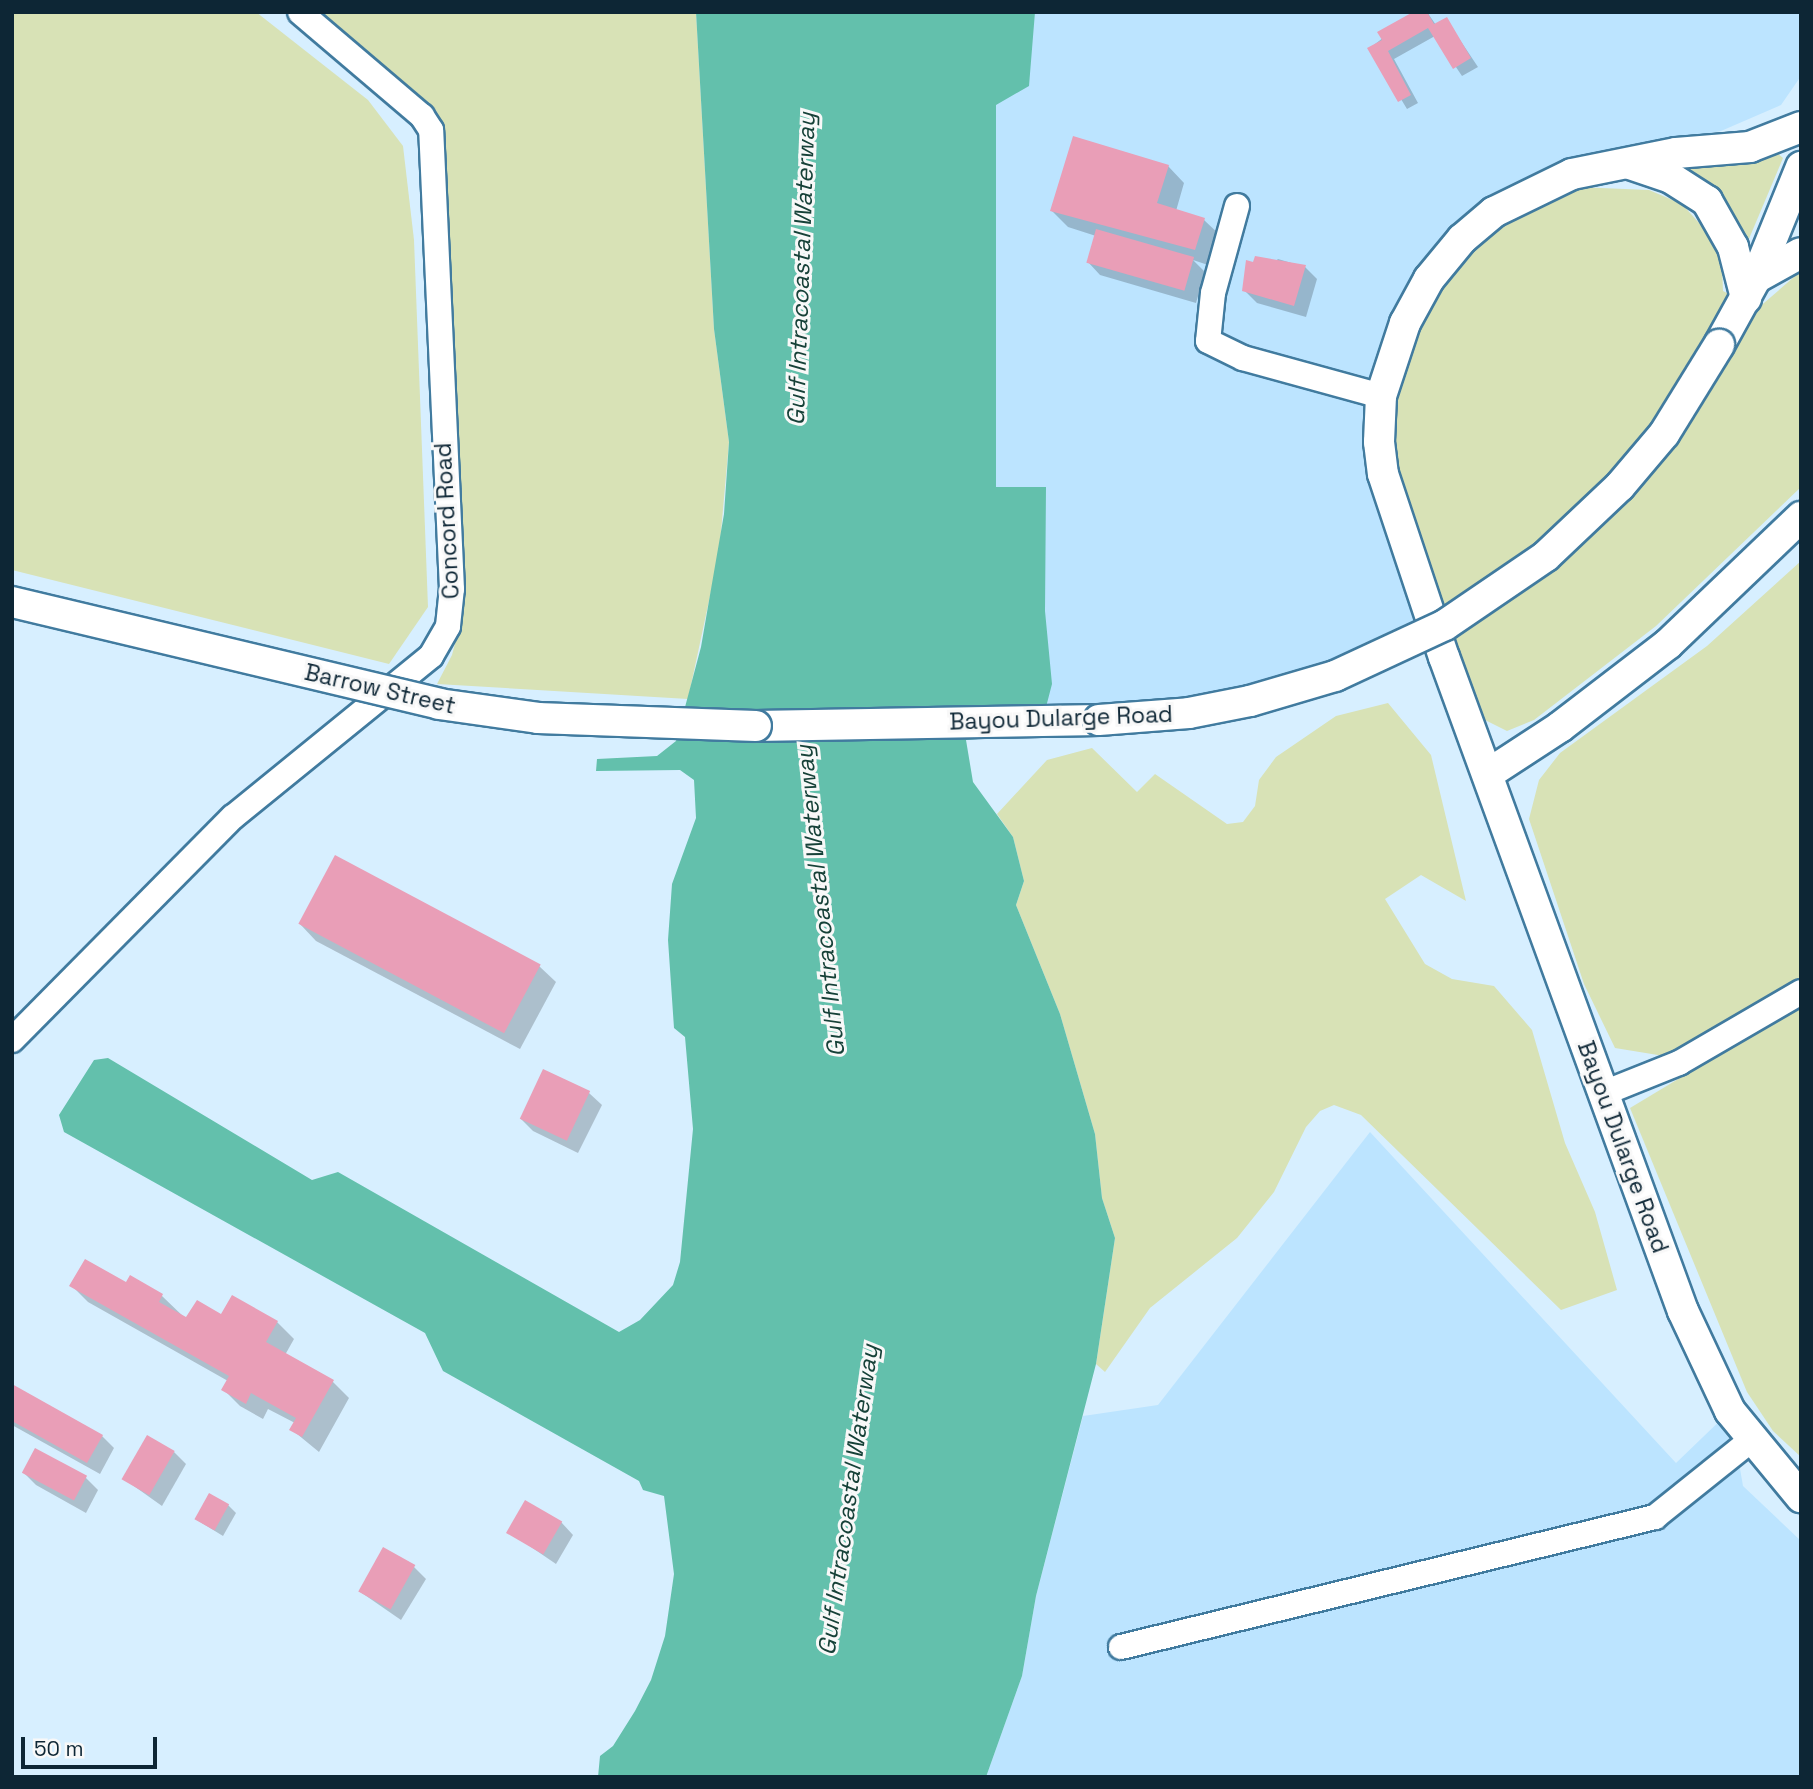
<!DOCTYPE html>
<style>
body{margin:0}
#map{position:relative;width:1813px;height:1789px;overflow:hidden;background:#d7efff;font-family:"Space Grotesk",sans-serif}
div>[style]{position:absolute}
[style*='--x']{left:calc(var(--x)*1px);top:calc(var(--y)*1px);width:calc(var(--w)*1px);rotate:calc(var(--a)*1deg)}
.built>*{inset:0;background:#bce4ff}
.green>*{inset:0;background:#d8e2b6}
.water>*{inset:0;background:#63c0ac}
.shadow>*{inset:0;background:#0003}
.building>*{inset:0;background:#e99eb7;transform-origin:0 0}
.roads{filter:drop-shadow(2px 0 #417b9f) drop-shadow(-2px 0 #417b9f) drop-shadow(0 2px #417b9f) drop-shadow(0 -2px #417b9f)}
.minor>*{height:24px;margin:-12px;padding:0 12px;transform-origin:12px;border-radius:12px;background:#fff}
.major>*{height:30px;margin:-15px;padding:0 15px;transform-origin:15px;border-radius:15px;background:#fff}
.bridges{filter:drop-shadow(2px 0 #417b9f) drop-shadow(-2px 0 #417b9f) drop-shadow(0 2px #417b9f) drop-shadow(0 -2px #417b9f)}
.major-bridge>*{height:30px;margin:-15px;padding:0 15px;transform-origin:15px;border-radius:15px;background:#fff}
span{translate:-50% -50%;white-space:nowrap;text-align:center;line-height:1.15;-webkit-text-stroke:6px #f8f8f8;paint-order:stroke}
.street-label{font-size:23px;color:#0d2635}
.water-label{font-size:24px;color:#164138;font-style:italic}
.frame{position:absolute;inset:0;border:14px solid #0d2635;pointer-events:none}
.scale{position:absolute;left:21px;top:1737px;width:136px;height:32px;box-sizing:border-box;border:4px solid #0d2635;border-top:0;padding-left:9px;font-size:21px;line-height:24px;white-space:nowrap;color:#0d2635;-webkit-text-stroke:5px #f8f8f8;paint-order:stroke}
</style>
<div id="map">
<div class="built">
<i style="clip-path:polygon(956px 12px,1801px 12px,1801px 76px,1781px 105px,1721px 131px,1569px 160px,1487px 200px,1392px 317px,1368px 395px,1419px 623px,1331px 663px,1247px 687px,1187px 699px,1039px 706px,931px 180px)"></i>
<i style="clip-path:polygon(1370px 1132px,1676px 1463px,1730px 1411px,1743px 1486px,1801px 1541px,1801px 1777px,986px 1777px,1022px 1676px,1036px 1596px,1083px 1416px,1158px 1405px)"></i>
</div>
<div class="green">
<i style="clip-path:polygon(12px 12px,256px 12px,368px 100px,403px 146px,414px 240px,428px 607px,389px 664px,12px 570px)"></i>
<i style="clip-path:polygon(314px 12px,696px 12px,714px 329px,729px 442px,719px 554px,688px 699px,437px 684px,452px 655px,463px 613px,451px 455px,442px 157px)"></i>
<i style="clip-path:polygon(1775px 151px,1783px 158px,1743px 253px,1667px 169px)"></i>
<i style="clip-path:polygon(1576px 187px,1649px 190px,1682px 204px,1709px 234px,1722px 266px,1723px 291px,1757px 309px,1801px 271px,1801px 487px,1656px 626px,1534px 720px,1507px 731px,1475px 715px,1405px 527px,1388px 422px,1401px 351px,1456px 262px,1502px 223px)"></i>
<i style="clip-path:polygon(1801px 561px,1801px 978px,1664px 1056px,1615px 1048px,1584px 984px,1529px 819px,1539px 780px,1560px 753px,1707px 646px)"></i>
<i style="clip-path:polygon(1388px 703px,1431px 755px,1466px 901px,1421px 875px,1385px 899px,1425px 964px,1452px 979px,1494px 986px,1532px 1030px,1565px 1143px,1595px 1212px,1617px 1290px,1561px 1310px,1361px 1115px,1334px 1105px,1320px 1111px,1306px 1127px,1274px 1192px,1237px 1238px,1150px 1308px,1105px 1372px,1096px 1364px,1115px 1238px,1102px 1198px,1095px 1134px,1060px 1014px,1016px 905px,1024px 881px,1013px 837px,997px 814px,1047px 760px,1092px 748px,1137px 792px,1155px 774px,1227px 824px,1243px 822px,1255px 806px,1259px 780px,1276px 757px,1336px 716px)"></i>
<i style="clip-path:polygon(1801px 1005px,1801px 1457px,1773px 1431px,1747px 1392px,1630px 1108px)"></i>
</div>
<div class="water">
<i style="clip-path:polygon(696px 12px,1035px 12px,1029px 86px,996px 105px,996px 487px,1046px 487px,1045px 611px,1052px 684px,1039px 734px,966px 740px,973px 782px,1013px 837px,1024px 881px,1016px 905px,1060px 1014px,1095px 1134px,1102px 1198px,1115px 1238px,1096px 1364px,1036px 1596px,1022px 1676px,986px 1777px,598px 1777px,600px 1756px,613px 1746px,635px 1711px,651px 1680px,665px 1636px,674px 1574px,664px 1496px,643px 1490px,639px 1481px,443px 1371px,425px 1333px,64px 1132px,59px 1115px,94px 1060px,108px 1058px,312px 1180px,338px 1172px,619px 1332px,640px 1320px,673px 1285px,680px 1262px,693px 1129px,685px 1037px,674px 1028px,668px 940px,672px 884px,696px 818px,694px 780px,680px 770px,596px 771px,597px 759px,657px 756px,676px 741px,701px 647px,724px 514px,729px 442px,714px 329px)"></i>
</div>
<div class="shadow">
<i style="clip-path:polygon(1416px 12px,1427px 12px,1436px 25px,1446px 19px,1478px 67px,1462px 76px,1435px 36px,1394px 59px,1418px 103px,1407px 109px,1370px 48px)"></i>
<i style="clip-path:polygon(1168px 166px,1184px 183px,1176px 211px,1204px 220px,1221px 236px,1211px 266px,1193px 260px,1205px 272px,1196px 303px,1100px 275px,1088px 262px,1096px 236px,1068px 227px,1052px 211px)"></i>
<i style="clip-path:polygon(1278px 259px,1305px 267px,1317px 279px,1306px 317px,1257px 303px,1244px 290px)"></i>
<i style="clip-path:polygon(300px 924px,539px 966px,556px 982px,520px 1049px,316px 941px)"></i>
<i style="clip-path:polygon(544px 1071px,589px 1093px,602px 1105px,578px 1153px,533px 1131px,521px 1119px)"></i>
<i style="clip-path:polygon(126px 1284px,162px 1296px,187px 1320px,222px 1316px,277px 1322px,294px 1339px,285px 1355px,333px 1382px,349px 1398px,319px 1452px,291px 1429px,295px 1423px,268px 1409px,263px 1419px,240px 1406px,223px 1389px,228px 1381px,88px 1302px,72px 1286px)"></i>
<i style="clip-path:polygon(12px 1389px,102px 1436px,114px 1448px,100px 1474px,12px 1425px)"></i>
<i style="clip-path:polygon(174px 1452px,186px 1464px,162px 1506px,124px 1479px)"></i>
<i style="clip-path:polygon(24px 1473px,86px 1478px,98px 1490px,86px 1513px,36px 1485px)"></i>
<i style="clip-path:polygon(228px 1505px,236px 1513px,223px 1536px,197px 1520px)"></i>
<i style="clip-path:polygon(561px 1522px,573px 1535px,556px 1564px,509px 1532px)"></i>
<i style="clip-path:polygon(413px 1566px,426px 1579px,401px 1620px,359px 1591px)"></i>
</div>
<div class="building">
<i style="clip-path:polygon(1413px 12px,1427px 12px,1434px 24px,1447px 17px,1471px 58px,1453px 69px,1428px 28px,1388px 51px,1411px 95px,1398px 102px,1367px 48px,1382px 40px,1377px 32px)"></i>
<i style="clip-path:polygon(1073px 136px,1169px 165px,1157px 203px,1205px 218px,1195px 250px,1050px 211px)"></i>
<i style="left:1096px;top:229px;width:102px;height:35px;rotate:16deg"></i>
<i style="clip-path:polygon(1255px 256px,1306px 265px,1294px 306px,1242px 291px,1246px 260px,1253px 262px)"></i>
<i style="left:335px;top:855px;width:233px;height:78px;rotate:28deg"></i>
<i style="left:543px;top:1069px;width:52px;height:55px;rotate:25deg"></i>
<i style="clip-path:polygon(85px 1259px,126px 1282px,130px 1275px,163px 1294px,159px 1302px,186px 1317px,197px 1300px,221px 1314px,232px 1295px,278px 1321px,266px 1342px,334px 1380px,302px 1437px,289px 1430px,296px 1418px,251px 1393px,246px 1404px,221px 1390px,229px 1376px,69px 1286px)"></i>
<i style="clip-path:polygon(12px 1384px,103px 1435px,87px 1463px,12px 1421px)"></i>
<i style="left:147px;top:1435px;width:32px;height:51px;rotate:30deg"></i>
<i style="left:35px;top:1448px;width:59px;height:28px;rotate:28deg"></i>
<i style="left:209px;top:1493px;width:23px;height:30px;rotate:29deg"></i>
<i style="left:525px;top:1500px;width:43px;height:38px;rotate:30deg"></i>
<i style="left:383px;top:1547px;width:37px;height:51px;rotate:29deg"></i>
</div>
<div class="roads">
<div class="minor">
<i style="--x:1237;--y:206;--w:90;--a:105.4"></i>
<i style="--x:1213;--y:293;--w:48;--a:95.9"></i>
<i style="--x:1208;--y:341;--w:39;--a:26"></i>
<i style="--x:1243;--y:358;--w:143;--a:15.4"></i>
<i style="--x:12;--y:1040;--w:314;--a:-45.3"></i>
<i style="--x:233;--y:817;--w:255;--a:-39.1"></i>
<i style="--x:431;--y:656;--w:34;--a:-60"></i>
<i style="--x:448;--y:626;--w:37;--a:-84"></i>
<i style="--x:452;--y:589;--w:459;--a:-92.6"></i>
<i style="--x:431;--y:130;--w:17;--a:-123"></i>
<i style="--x:422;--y:116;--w:160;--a:-139.6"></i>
<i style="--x:1604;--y:1093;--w:81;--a:-21.8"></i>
<i style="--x:1679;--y:1063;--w:141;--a:-30.2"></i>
<i style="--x:1121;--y:1647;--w:550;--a:-13.68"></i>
<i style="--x:1655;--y:1517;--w:123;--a:-38.7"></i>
</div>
<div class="major">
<i style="--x:1801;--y:127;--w:55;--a:158.6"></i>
<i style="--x:1750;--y:147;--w:74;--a:175.4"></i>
<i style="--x:1676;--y:153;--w:106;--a:168.6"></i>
<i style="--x:1572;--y:174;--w:87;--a:154"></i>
<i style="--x:1494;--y:212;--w:42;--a:139.8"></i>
<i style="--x:1462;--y:239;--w:52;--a:129.5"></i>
<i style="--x:1429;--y:279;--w:50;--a:118.6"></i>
<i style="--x:1405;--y:323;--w:77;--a:108.2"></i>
<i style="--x:1381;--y:396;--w:46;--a:92.5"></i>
<i style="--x:1379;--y:442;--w:32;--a:83"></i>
<i style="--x:1383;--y:474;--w:193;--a:71.6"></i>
<i style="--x:1444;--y:657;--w:696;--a:69.93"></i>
<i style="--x:1683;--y:1311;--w:110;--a:64.8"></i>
<i style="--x:1730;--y:1411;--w:112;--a:50.5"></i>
<i style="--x:1630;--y:164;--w:43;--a:18.9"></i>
<i style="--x:1671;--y:178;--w:43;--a:32.6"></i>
<i style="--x:1707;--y:201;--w:53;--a:60.5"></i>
<i style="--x:1733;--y:247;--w:53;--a:75.7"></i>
<i style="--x:1756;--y:278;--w:51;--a:-29.1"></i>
<i style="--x:1719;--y:345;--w:77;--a:-61.1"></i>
<i style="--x:1756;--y:278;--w:120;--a:-67.9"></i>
<i style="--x:756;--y:726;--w:343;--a:-1"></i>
<i style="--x:1488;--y:774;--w:86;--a:-33.1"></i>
<i style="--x:1560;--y:727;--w:136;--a:-37.5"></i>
<i style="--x:1668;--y:644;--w:184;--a:-43.7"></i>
</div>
</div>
<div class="bridges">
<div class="major-bridge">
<i style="--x:12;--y:602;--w:439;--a:13.4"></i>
<i style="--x:439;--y:704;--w:100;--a:8"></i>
<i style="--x:538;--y:718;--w:218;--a:2.1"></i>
<i style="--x:1099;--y:720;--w:90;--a:-4.4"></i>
<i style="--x:1189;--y:713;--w:62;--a:-11.1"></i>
<i style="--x:1250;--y:701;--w:89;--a:-16.4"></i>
<i style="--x:1335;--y:676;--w:121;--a:-24.9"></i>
<i style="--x:1445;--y:625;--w:122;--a:-34.3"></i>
<i style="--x:1546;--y:556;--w:102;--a:-43.4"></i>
<i style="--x:1620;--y:486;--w:68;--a:-49.8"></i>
<i style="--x:1664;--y:434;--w:105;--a:-58.3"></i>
</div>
</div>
<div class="street-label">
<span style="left:447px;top:521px;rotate:-93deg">Concord Road</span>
<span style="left:380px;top:689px;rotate:13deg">Barrow Street</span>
<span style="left:1061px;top:718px;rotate:-2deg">Bayou Dularge Road</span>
<span style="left:1623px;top:1147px;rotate:70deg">Bayou Dularge Road</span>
</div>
<div class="water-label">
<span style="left:801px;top:269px;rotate:-88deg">Gulf Intracoastal Waterway</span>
<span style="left:820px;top:901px;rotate:-96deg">Gulf Intracoastal Waterway</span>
<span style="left:848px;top:1500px;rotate:-82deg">Gulf Intracoastal Waterway</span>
</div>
<div class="frame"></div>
<div class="scale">50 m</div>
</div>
